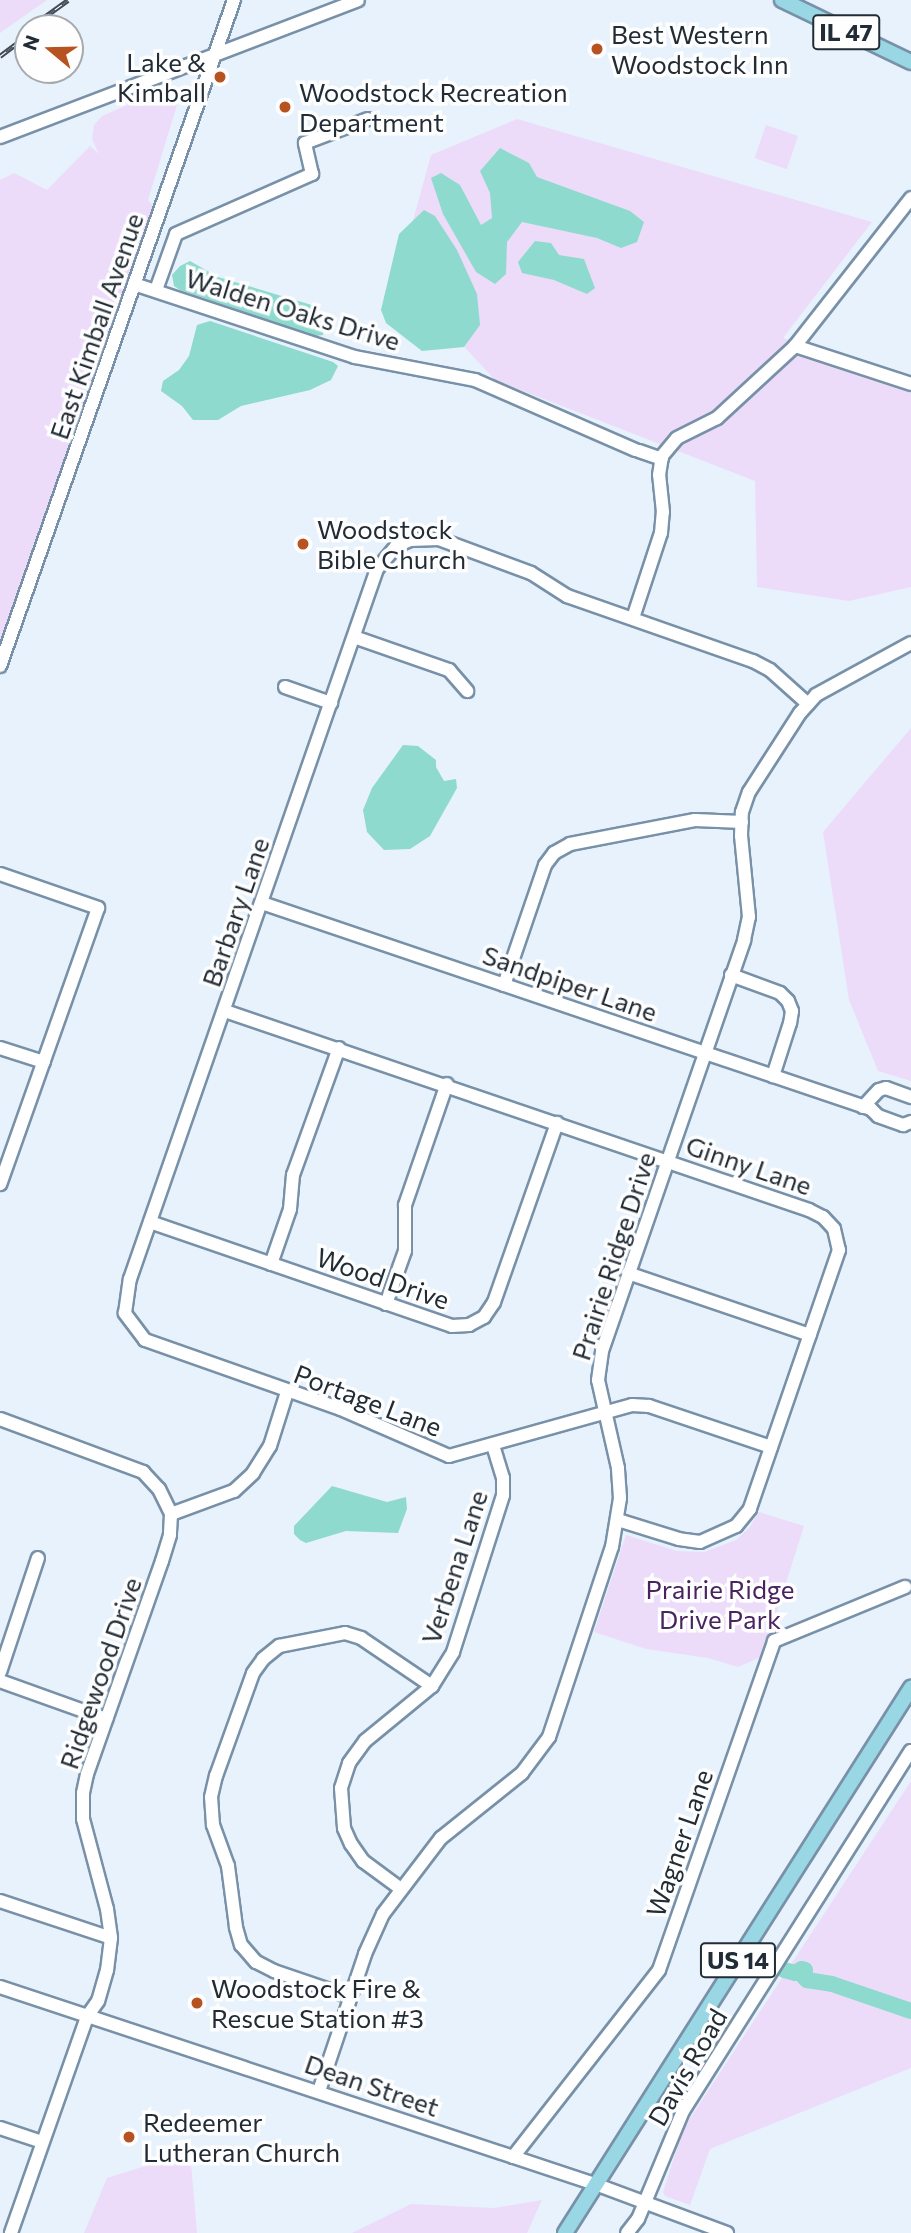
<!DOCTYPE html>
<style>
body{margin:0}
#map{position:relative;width:911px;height:2233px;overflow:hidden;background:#e7f2fc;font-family:Commissioner,sans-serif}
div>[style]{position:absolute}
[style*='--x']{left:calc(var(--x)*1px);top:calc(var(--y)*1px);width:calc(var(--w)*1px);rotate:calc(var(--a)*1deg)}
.green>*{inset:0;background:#ecdcfa;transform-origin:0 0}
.water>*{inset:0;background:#8edace}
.river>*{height:16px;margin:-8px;padding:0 8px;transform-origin:8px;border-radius:8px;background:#8edace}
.roads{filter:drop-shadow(2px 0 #7891a8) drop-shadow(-2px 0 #7891a8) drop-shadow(0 2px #7891a8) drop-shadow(0 -2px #7891a8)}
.minor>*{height:12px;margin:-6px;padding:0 6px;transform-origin:6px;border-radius:6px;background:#fff}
.major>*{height:14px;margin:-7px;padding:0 7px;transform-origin:7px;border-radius:7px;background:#99d7e5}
.rail>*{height:5px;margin-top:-2.5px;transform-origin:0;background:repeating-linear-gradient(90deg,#fefefe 0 8px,#3f4953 0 16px);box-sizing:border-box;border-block:2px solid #3f4953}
.dots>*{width:19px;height:19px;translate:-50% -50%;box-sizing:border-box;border:4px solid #fefefe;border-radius:50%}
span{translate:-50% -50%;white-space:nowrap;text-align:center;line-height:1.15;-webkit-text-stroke:7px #fefefe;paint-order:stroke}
.shield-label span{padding:2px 5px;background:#fefefe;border:2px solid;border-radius:5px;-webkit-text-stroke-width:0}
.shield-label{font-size:24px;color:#222c36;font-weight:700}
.poi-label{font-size:26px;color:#222c36}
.left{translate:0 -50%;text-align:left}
.right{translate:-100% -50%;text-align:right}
.street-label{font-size:26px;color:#222c36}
.park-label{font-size:26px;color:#482360}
.north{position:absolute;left:14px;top:14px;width:70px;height:70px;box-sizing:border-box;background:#fefefe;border:2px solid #a6aaae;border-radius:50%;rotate:289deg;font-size:19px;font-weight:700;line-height:28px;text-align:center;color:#222c36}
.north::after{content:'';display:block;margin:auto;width:24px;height:32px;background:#b75320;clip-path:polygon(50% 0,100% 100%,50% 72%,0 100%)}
</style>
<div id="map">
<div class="green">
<i style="clip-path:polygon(0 0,47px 0,0 33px)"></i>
<i style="clip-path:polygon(153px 94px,171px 94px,176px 97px,177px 105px,148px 200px,153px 206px,0 649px,0 180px,14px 173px,47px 190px,90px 146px,99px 154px,92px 139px,94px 125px,102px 116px)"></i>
<i style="clip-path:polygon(517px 119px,872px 222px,783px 338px,911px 389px,911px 587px,849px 601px,757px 587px,755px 481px,495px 380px,398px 275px,431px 155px)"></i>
<i style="left:766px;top:125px;width:34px;height:35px;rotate:19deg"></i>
<i style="clip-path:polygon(911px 728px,911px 1081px,878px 1071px,849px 1000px,823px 832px)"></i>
<i style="clip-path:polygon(759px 1512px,804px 1526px,763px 1656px,738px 1667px,708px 1658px,646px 1649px,594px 1632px,626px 1535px,677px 1551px,704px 1552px,736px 1540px,749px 1528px)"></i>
<i style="clip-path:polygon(911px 1781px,911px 2068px,710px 2149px,690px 2205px,665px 2196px,663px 2192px,683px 2129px)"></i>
<i style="clip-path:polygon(190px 2152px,197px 2233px,84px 2233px,107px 2178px)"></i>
<i style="clip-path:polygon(542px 2200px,527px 2233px,352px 2233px,411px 2204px,494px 2208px)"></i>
</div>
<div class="water">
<i style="clip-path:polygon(500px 148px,529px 163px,537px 177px,630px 211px,644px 222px,637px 242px,621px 248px,597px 238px,522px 222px,507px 242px,506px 274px,495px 284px,476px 272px,443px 214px,431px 178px,441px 173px,460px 185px,481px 225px,492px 218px,490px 193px,480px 171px)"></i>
<i style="clip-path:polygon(424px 210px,435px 216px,457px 250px,477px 294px,480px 325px,464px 347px,422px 351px,386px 323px,381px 310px,399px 234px)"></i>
<i style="clip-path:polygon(535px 241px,551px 243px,559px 255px,584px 259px,595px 288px,587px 294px,554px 280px,522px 273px,518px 262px)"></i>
<i style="clip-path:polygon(190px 261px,218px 277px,315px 306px,325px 324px,323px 335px,316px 336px,180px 290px,174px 286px,172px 275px,180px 266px)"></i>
<i style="clip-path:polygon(210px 321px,333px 362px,338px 366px,331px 380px,310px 390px,241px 406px,218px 420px,193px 420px,182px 406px,161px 391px,163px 381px,179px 370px,189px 356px,197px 325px)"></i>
<i style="clip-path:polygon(403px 745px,418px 746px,436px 760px,436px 767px,444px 781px,456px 779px,457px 788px,430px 836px,410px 849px,384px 850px,367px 832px,363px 810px,372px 788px)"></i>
<i style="clip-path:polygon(332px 1486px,387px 1502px,406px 1497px,407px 1509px,398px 1533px,346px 1531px,306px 1543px,300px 1540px,294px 1534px,294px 1526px)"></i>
</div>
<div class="river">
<i style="--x:784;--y:1970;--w:11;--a:15"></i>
<i style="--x:795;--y:1973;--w:8;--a:-30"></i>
<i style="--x:802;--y:1969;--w:3;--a:18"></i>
<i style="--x:805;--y:1970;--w:6;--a:108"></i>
<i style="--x:803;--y:1976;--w:6;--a:45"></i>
<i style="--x:807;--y:1980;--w:25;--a:9"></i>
<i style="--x:832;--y:1984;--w:83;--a:18.9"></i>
</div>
<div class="roads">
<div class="minor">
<i style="--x:0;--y:137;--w:383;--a:-20.9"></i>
<i style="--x:134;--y:284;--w:233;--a:18.3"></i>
<i style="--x:355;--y:357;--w:122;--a:10.9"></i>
<i style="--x:475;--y:380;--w:175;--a:23.6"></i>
<i style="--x:156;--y:290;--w:59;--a:-70.3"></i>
<i style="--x:176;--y:234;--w:149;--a:-23.8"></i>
<i style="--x:312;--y:174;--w:32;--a:-103"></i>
<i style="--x:305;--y:143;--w:67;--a:-20.9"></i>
<i style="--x:795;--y:346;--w:122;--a:18.1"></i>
<i style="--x:639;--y:451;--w:24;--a:19"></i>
<i style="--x:633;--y:618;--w:89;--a:-71.8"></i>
<i style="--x:661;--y:533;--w:21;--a:-85"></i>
<i style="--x:663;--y:512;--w:37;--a:-96"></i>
<i style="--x:659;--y:475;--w:19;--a:-81"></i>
<i style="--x:662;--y:456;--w:23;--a:-50"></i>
<i style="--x:677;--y:438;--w:45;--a:-26.6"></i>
<i style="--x:717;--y:418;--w:106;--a:-42.7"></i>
<i style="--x:795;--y:346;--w:188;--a:-51.9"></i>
<i style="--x:354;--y:637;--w:101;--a:19.2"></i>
<i style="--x:449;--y:670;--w:28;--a:49"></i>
<i style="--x:0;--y:666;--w:706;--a:-70.64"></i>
<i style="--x:285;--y:687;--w:49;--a:19.2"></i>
<i style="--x:0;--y:874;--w:104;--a:19.1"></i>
<i style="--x:98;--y:908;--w:293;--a:109.5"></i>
<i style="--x:262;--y:903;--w:643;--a:18.69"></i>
<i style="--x:871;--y:1109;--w:10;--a:45"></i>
<i style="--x:878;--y:1116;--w:27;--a:20"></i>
<i style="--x:903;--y:1125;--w:9;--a:-21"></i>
<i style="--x:731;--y:975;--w:52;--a:20.2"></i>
<i style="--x:780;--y:993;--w:11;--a:45"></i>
<i style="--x:788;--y:1001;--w:11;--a:68"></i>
<i style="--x:792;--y:1011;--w:12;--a:99"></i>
<i style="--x:790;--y:1023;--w:56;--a:107.8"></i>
<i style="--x:504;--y:985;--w:127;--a:-71.1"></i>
<i style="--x:545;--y:865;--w:15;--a:-53"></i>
<i style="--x:554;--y:853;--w:18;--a:-29"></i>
<i style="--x:570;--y:844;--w:127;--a:-10.9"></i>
<i style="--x:695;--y:820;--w:47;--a:2.4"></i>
<i style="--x:225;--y:1011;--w:617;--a:18.82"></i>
<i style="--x:809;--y:1210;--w:16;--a:27"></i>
<i style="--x:823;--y:1217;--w:16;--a:47"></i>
<i style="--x:834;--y:1229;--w:22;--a:77"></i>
<i style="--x:839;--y:1250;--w:274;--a:109"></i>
<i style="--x:750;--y:1509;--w:22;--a:129"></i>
<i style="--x:736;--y:1526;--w:39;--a:156"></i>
<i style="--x:700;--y:1542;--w:21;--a:-172"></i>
<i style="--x:679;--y:1539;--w:64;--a:-162.7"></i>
<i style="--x:0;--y:1048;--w:46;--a:17.7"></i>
<i style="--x:863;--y:1107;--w:23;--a:-47"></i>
<i style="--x:879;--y:1090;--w:7;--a:-16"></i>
<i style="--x:886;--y:1088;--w:27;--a:20"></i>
<i style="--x:150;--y:1222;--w:319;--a:19"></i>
<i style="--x:452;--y:1326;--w:17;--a:-3"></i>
<i style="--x:469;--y:1325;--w:17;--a:-28"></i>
<i style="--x:484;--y:1317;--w:18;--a:-56"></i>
<i style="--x:494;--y:1302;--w:190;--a:-70.6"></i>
<i style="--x:271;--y:1264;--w:58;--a:-70.9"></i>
<i style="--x:290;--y:1209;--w:34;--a:-85"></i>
<i style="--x:293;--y:1175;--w:135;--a:-70.1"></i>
<i style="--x:628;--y:1273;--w:192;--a:18.8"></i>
<i style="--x:386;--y:1304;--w:56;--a:-70.3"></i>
<i style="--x:405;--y:1251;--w:46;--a:-90"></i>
<i style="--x:405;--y:1205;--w:128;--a:-70.9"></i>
<i style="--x:0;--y:1419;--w:153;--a:20.3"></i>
<i style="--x:143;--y:1472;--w:23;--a:47"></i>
<i style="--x:159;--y:1489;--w:28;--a:64"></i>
<i style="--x:171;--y:1514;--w:21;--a:93"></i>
<i style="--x:170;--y:1535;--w:27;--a:107"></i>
<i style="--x:162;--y:1561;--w:226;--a:109.4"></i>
<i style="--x:87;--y:1774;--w:19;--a:102"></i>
<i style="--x:83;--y:1793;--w:26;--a:90"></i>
<i style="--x:83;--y:1819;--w:93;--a:75.1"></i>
<i style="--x:107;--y:1909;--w:29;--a:82"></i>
<i style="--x:111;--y:1938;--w:32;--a:97"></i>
<i style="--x:107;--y:1970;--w:32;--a:106"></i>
<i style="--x:98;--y:2001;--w:19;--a:125"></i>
<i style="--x:87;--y:2017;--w:229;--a:109.4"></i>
<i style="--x:771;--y:1447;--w:129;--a:-161.4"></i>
<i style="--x:649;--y:1406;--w:17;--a:-177"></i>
<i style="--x:632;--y:1405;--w:190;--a:164.4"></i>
<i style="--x:449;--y:1456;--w:118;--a:-156.5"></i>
<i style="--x:341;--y:1409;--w:208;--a:-160.6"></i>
<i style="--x:145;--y:1340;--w:34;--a:-127"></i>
<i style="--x:125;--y:1313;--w:34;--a:-82"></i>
<i style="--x:130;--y:1279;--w:752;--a:-70.82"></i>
<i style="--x:377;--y:569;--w:30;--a:-50"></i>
<i style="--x:396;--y:546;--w:15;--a:-23"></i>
<i style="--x:410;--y:540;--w:29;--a:-2"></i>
<i style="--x:439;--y:539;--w:98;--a:20.3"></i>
<i style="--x:531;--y:573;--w:43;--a:32.6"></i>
<i style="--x:567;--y:596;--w:197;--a:19.3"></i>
<i style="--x:753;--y:661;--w:19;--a:28"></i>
<i style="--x:770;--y:670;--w:51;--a:41.8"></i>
<i style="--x:171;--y:1514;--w:67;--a:-20.1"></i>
<i style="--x:234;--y:1491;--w:26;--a:-43"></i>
<i style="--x:253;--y:1473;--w:32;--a:-58"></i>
<i style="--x:270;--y:1446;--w:57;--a:-72.5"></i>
<i style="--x:0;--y:1672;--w:120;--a:-71.6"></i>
<i style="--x:0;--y:1681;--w:113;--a:19.7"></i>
<i style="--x:401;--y:1889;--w:47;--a:-143.6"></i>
<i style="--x:363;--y:1861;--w:21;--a:-125"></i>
<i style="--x:351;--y:1844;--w:17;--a:-114"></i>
<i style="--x:344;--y:1828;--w:40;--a:-94.3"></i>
<i style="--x:341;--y:1788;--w:26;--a:-72"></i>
<i style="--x:349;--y:1763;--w:27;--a:-54"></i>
<i style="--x:365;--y:1741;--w:87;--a:-39.4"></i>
<i style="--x:432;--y:1686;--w:40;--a:-58"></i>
<i style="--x:453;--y:1652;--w:165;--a:-72.3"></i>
<i style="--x:503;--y:1495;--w:17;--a:-90"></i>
<i style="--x:503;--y:1478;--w:34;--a:-107"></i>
<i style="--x:0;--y:1901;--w:117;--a:18.4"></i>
<i style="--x:0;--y:1987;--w:627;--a:18.32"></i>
<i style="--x:595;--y:2184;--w:141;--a:20.4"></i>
<i style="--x:350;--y:1997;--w:80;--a:-161.1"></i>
<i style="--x:274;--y:1971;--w:20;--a:-153"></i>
<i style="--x:256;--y:1962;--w:23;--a:-131"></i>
<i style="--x:241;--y:1945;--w:19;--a:-106"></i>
<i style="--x:236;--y:1927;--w:62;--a:-97.5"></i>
<i style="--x:228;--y:1866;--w:44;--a:-110.1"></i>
<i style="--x:213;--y:1825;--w:28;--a:-94"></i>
<i style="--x:211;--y:1797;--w:22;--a:-77"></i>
<i style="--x:216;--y:1776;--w:109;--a:-70.2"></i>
<i style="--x:253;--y:1673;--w:17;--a:-54"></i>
<i style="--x:263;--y:1659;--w:21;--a:-39"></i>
<i style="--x:279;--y:1646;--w:67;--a:-11.1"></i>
<i style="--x:345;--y:1633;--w:17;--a:17"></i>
<i style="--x:361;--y:1638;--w:86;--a:34.1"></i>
<i style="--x:319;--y:2091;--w:145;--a:-71.4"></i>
<i style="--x:365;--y:1954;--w:44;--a:-65.8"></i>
<i style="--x:383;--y:1914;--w:96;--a:-52.7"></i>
<i style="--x:441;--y:1838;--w:104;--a:-38.7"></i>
<i style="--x:522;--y:1773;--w:45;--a:-53.1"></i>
<i style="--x:549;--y:1737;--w:200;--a:-71.7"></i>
<i style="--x:612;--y:1547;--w:50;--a:-80.7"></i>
<i style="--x:620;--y:1498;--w:30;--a:-94"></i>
<i style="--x:618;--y:1468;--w:90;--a:-102.8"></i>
<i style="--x:598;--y:1380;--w:29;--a:-82"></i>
<i style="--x:602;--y:1351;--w:435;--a:-70.9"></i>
<i style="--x:744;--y:940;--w:24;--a:-78"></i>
<i style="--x:749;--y:917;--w:81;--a:-95.6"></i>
<i style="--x:741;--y:836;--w:24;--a:-88"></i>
<i style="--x:742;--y:812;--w:21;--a:-71"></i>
<i style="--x:749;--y:792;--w:94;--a:-57.2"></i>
<i style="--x:800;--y:713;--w:24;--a:-48"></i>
<i style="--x:816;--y:695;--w:108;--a:-28.7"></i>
<i style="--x:0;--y:2128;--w:44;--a:18.4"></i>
<i style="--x:513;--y:2157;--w:237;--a:-52"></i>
<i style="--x:659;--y:1970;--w:349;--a:-70.7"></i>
<i style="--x:774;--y:1641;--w:142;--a:-22.4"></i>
<i style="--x:627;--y:2233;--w:18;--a:-52"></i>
<i style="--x:638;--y:2219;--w:117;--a:-67.4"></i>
<i style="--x:683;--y:2111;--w:426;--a:-57.7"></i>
</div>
<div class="major">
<i style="--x:782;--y:0;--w:143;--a:25.7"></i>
<i style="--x:565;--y:2233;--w:646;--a:-57.59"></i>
</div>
</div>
<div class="rail">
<i style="--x:29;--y:28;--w:48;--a:-35.7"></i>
<i style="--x:0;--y:56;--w:35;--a:-37"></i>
</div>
<div class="dots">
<i style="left:597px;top:49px;background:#b75320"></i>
<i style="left:220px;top:77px;background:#b75320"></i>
<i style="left:285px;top:107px;background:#b75320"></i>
<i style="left:303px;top:544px;background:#b75320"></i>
<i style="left:197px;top:2003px;background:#b75320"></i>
<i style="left:129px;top:2137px;background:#b75320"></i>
</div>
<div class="shield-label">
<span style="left:846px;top:32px">IL 47</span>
<span style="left:738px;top:1960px">US 14</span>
</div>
<div class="poi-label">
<span class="left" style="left:611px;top:49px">Best Western<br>Woodstock Inn</span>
<span class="right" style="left:206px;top:77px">Lake &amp;<br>Kimball</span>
<span class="left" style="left:299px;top:107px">Woodstock Recreation<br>Department</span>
<span class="left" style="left:317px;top:544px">Woodstock<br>Bible Church</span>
<span class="left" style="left:211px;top:2003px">Woodstock Fire &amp;<br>Rescue Station #3</span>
<span class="left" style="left:143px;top:2137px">Redeemer<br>Lutheran Church</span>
</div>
<div class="street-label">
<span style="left:293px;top:309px;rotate:17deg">Walden Oaks Drive</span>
<span style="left:96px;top:326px;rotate:-71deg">East Kimball Avenue</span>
<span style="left:235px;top:912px;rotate:-71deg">Barbary Lane</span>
<span style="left:570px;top:983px;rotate:19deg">Sandpiper Lane</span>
<span style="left:749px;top:1165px;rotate:19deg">Ginny Lane</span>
<span style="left:613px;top:1256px;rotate:-72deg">Prairie Ridge Drive</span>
<span style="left:383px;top:1278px;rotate:19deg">Wood Drive</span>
<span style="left:368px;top:1400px;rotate:21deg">Portage Lane</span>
<span style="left:454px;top:1567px;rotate:-72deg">Verbena Lane</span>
<span style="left:100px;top:1673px;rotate:-71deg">Ridgewood Drive</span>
<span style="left:679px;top:1843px;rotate:-71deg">Wagner Lane</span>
<span style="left:687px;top:2067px;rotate:-60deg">Davis Road</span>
<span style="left:372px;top:2085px;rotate:19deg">Dean Street</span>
</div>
<div class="park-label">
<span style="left:720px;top:1604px">Prairie Ridge<br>Drive Park</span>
</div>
<div class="north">N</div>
</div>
